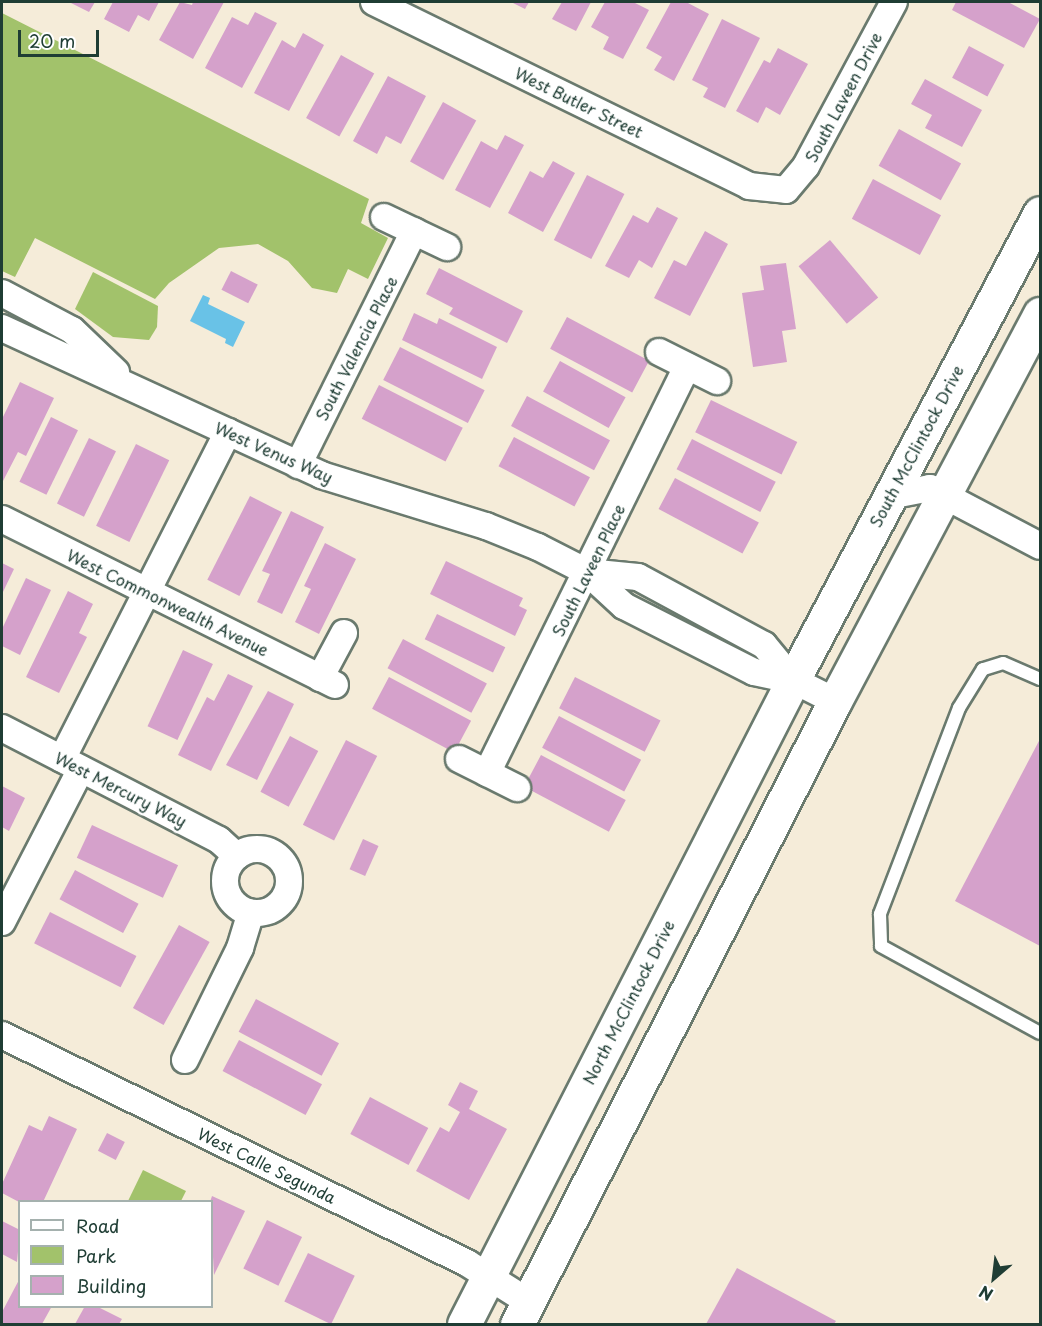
<!DOCTYPE html>
<style>
body{margin:0}
#map{position:relative;width:1042px;height:1326px;overflow:hidden;background:#f5ecd9;font-family:"Playpen Sans",sans-serif}
div>[style]{position:absolute}
[style*='--x']{left:calc(var(--x)*1px);top:calc(var(--y)*1px);width:calc(var(--w)*1px);rotate:calc(var(--a)*1deg)}
.green>*{inset:0;background:#a2c26b}
.water>*{inset:0;background:#69c2e7}
.building>*{inset:0;background:#d5a1cb;transform-origin:0 0}
.roads{filter:drop-shadow(2px 0 #6a7a6e) drop-shadow(-2px 0 #6a7a6e) drop-shadow(0 2px #6a7a6e) drop-shadow(0 -2px #6a7a6e)}
.service>*{height:12px;margin:-6px;padding:0 6px;transform-origin:6px;border-radius:6px;background:#fff}
.minor>*{height:26px;margin:-13px;padding:0 13px;transform-origin:13px;border-radius:13px;background:#fff}
.minor>.ring{margin:-13px;padding:0;box-sizing:content-box;background:none;border:26px solid #fff;border-radius:50%}
.secondary>*{height:33px;margin:-16.5px;padding:0 16.5px;transform-origin:16.5px;border-radius:16.5px;background:#fff}
span{translate:-50% -50%;white-space:nowrap;text-align:center;line-height:1.15;-webkit-text-stroke:5px #fff;paint-order:stroke}
.street-label{font-size:16px;color:#1f3d34}
.frame{position:absolute;inset:0;border:3px solid #1f3d34;pointer-events:none}
.legend{position:absolute;left:18px;top:1200px;width:195px;height:108px;box-sizing:border-box;background:#fff;border:2px solid #a5b1ae;margin:0;padding:8px 10px;list-style:none;font-size:18px;color:#1f3d34}
.legend li{display:flex;align-items:center;gap:12px;height:30px}
.legend b{width:30px;border:2px solid #a5b1ae}
.north{position:absolute;left:964px;top:1248px;width:60px;height:60px;-webkit-text-stroke:4px #fff;paint-order:stroke;rotate:208deg;font-size:16px;font-weight:700;line-height:24px;text-align:center;color:#1f3d34}
.north::after{content:'';display:block;margin:auto;width:21px;height:27px;background:#1f3d34;clip-path:polygon(50% 0,100% 100%,50% 72%,0 100%)}
.scale{position:absolute;left:18px;top:30px;width:81px;height:27px;box-sizing:border-box;border:3px solid #1f3d34;border-top:0;padding-left:8px;font-size:18px;line-height:21px;white-space:nowrap;color:#1f3d34;-webkit-text-stroke:4px #fff;paint-order:stroke}
</style>
<div id="map">
<div class="green">
<i style="clip-path:polygon(2px 13px,369px 199px,361px 223px,388px 238px,368px 279px,348px 269px,337px 293px,312px 288px,288px 261px,258px 244px,219px 248px,169px 283px,155px 299px,35px 238px,15px 277px,2px 271px)"></i>
<i style="clip-path:polygon(93px 272px,158px 306px,157px 327px,149px 340px,113px 337px,75px 309px)"></i>
<i style="clip-path:polygon(143px 1170px,186px 1191px,181px 1201px,128px 1201px)"></i>
</div>
<div class="water">
<i style="clip-path:polygon(203px 295px,210px 298px,208px 304px,245px 322px,233px 347px,225px 343px,226px 339px,190px 321px)"></i>
</div>
<div class="building">
<i style="clip-path:polygon(69px 2px,95px 2px,89px 12px)"></i>
<i style="clip-path:polygon(113px 2px,159px 2px,149px 21px,138px 15px,129px 32px,104px 19px)"></i>
<i style="clip-path:polygon(180px 2px,192px 5px,193px 2px,224px 2px,193px 59px,159px 40px)"></i>
<i style="clip-path:polygon(511px 2px,529px 2px,525px 9px)"></i>
<i style="clip-path:polygon(562px 2px,591px 2px,576px 31px,552px 19px)"></i>
<i style="clip-path:polygon(605px 2px,633px 2px,649px 10px,623px 59px,603px 49px,609px 37px,591px 27px)"></i>
<i style="clip-path:polygon(671px 2px,686px 2px,709px 14px,674px 81px,654px 70px,662px 57px,646px 48px)"></i>
<i style="clip-path:polygon(956px 2px,1008px 2px,1040px 19px,1024px 48px,952px 10px)"></i>
<i style="clip-path:polygon(255px 12px,277px 23px,242px 88px,205px 68px,232px 17px,248px 25px)"></i>
<i style="clip-path:polygon(722px 19px,760px 38px,725px 108px,703px 97px,708px 88px,692px 80px)"></i>
<i style="clip-path:polygon(303px 33px,324px 45px,289px 111px,254px 93px,282px 40px,295px 48px)"></i>
<i style="left:969px;top:46px;width:40px;height:36px;rotate:28deg"></i>
<i style="clip-path:polygon(778px 48px,808px 64px,780px 115px,766px 107px,758px 123px,736px 111px,764px 60px,770px 63px)"></i>
<i style="left:341px;top:55px;width:38px;height:72px;rotate:29deg"></i>
<i style="clip-path:polygon(388px 76px,426px 96px,401px 144px,386px 136px,377px 154px,353px 141px)"></i>
<i style="clip-path:polygon(925px 79px,982px 110px,962px 147px,925px 128px,932px 115px,911px 104px)"></i>
<i style="left:443px;top:102px;width:38px;height:68px;rotate:29deg"></i>
<i style="left:899px;top:129px;width:71px;height:42px;rotate:29deg"></i>
<i style="clip-path:polygon(505px 135px,524px 145px,490px 208px,455px 190px,481px 141px,497px 150px)"></i>
<i style="clip-path:polygon(553px 161px,575px 173px,543px 232px,508px 213px,530px 171px,543px 178px)"></i>
<i style="left:587px;top:175px;width:42px;height:73px;rotate:27deg"></i>
<i style="left:873px;top:179px;width:77px;height:45px;rotate:28deg"></i>
<i style="clip-path:polygon(657px 207px,678px 218px,652px 268px,639px 260px,629px 278px,605px 266px,633px 215px,648px 223px)"></i>
<i style="clip-path:polygon(705px 231px,728px 244px,690px 316px,654px 298px,674px 260px,686px 266px)"></i>
<i style="left:830px;top:240px;width:75px;height:41px;rotate:50deg"></i>
<i style="clip-path:polygon(786px 263px,796px 329px,782px 331px,787px 362px,753px 367px,742px 293px,764px 290px,760px 266px)"></i>
<i style="clip-path:polygon(439px 268px,523px 311px,507px 343px,449px 314px,453px 308px,426px 294px)"></i>
<i style="left:231px;top:271px;width:30px;height:21px;rotate:27deg"></i>
<i style="clip-path:polygon(414px 313px,437px 324px,439px 318px,497px 347px,482px 379px,402px 340px)"></i>
<i style="left:567px;top:317px;width:93px;height:36px;rotate:28deg"></i>
<i style="left:400px;top:347px;width:95px;height:37px;rotate:27deg"></i>
<i style="left:560px;top:361px;width:75px;height:35px;rotate:29deg"></i>
<i style="clip-path:polygon(20px 382px,54px 398px,26px 456px,18px 452px,3px 481px,2px 419px)"></i>
<i style="left:379px;top:385px;width:94px;height:38px;rotate:27deg"></i>
<i style="left:527px;top:396px;width:94px;height:34px;rotate:28deg"></i>
<i style="left:711px;top:400px;width:96px;height:36px;rotate:26deg"></i>
<i style="left:51px;top:417px;width:30px;height:72px;rotate:26deg"></i>
<i style="left:514px;top:437px;width:86px;height:33px;rotate:28deg"></i>
<i style="left:89px;top:438px;width:30px;height:73px;rotate:26deg"></i>
<i style="left:692px;top:439px;width:94px;height:34px;rotate:27deg"></i>
<i style="left:136px;top:444px;width:37px;height:91px;rotate:26deg"></i>
<i style="left:675px;top:478px;width:95px;height:35px;rotate:28deg"></i>
<i style="left:250px;top:496px;width:36px;height:94px;rotate:27deg"></i>
<i style="clip-path:polygon(291px 511px,324px 527px,282px 614px,257px 602px,270px 574px,262px 571px)"></i>
<i style="clip-path:polygon(325px 543px,356px 559px,319px 634px,295px 622px,311px 589px,304px 586px)"></i>
<i style="clip-path:polygon(446px 561px,523px 598px,519px 606px,527px 610px,515px 636px,430px 594px)"></i>
<i style="clip-path:polygon(2px 563px,14px 569px,2px 594px)"></i>
<i style="clip-path:polygon(26px 578px,51px 590px,20px 655px,2px 646px,2px 629px)"></i>
<i style="clip-path:polygon(68px 591px,93px 604px,79px 633px,87px 637px,59px 693px,26px 677px)"></i>
<i style="left:437px;top:614px;width:76px;height:28px;rotate:26deg"></i>
<i style="left:403px;top:639px;width:95px;height:33px;rotate:28deg"></i>
<i style="left:183px;top:650px;width:33px;height:84px;rotate:25deg"></i>
<i style="clip-path:polygon(228px 674px,253px 686px,211px 771px,178px 755px,207px 697px,214px 701px)"></i>
<i style="left:389px;top:677px;width:93px;height:36px;rotate:28deg"></i>
<i style="left:575px;top:677px;width:96px;height:35px;rotate:27deg"></i>
<i style="clip-path:polygon(268px 691px,294px 704px,257px 780px,226px 765px)"></i>
<i style="left:559px;top:716px;width:93px;height:36px;rotate:28deg"></i>
<i style="left:290px;top:736px;width:32px;height:63px;rotate:28deg"></i>
<i style="clip-path:polygon(1040px 739px,1040px 946px,955px 901px)"></i>
<i style="left:346px;top:740px;width:35px;height:95px;rotate:27deg"></i>
<i style="left:541px;top:755px;width:96px;height:36px;rotate:28deg"></i>
<i style="clip-path:polygon(2px 786px,25px 798px,9px 831px,2px 827px)"></i>
<i style="left:92px;top:825px;width:95px;height:36px;rotate:25deg"></i>
<i style="left:363px;top:839px;width:17px;height:33px;rotate:24deg"></i>
<i style="left:75px;top:870px;width:72px;height:33px;rotate:28deg"></i>
<i style="left:50px;top:912px;width:97px;height:35px;rotate:27deg"></i>
<i style="left:179px;top:925px;width:35px;height:95px;rotate:29deg"></i>
<i style="left:256px;top:999px;width:94px;height:37px;rotate:28deg"></i>
<i style="left:239px;top:1040px;width:94px;height:35px;rotate:28deg"></i>
<i style="clip-path:polygon(460px 1082px,478px 1091px,469px 1109px,507px 1129px,469px 1200px,416px 1171px,440px 1127px,449px 1132px,460px 1112px,448px 1105px)"></i>
<i style="left:370px;top:1097px;width:66px;height:42px;rotate:28deg"></i>
<i style="clip-path:polygon(49px 1116px,77px 1129px,43px 1202px,19px 1202px,2px 1193px,2px 1184px,29px 1125px,42px 1131px)"></i>
<i style="left:107px;top:1133px;width:20px;height:20px;rotate:27deg"></i>
<i style="clip-path:polygon(212px 1196px,245px 1211px,214px 1275px,210px 1202px)"></i>
<i style="left:267px;top:1220px;width:39px;height:54px;rotate:26deg"></i>
<i style="clip-path:polygon(2px 1221px,20px 1230px,17px 1262px,2px 1254px)"></i>
<i style="left:308px;top:1253px;width:52px;height:54px;rotate:26deg"></i>
<i style="clip-path:polygon(737px 1268px,836px 1321px,834px 1324px,706px 1324px)"></i>
<i style="clip-path:polygon(20px 1278px,20px 1306px,52px 1306px,42px 1324px,2px 1324px,2px 1312px)"></i>
<i style="clip-path:polygon(85px 1306px,96px 1306px,122px 1319px,119px 1324px,75px 1324px)"></i>
</div>
<div class="roads">
<div class="service">
<i style="--x:1040;--y:679;--w:40;--a:-156.6"></i>
<i style="--x:1003;--y:663;--w:21;--a:163"></i>
<i style="--x:983;--y:669;--w:46;--a:121.6"></i>
<i style="--x:959;--y:708;--w:221;--a:111"></i>
<i style="--x:880;--y:914;--w:32;--a:88"></i>
<i style="--x:881;--y:946;--w:181;--a:28.7"></i>
</div>
<div class="minor">
<i style="--x:374;--y:2;--w:418;--a:26.1"></i>
<i style="--x:749;--y:186;--w:37;--a:6"></i>
<i style="--x:786;--y:190;--w:31;--a:-50"></i>
<i style="--x:806;--y:166;--w:186;--a:-61.8"></i>
<i style="--x:384;--y:217;--w:70;--a:25.5"></i>
<i style="--x:2;--y:293;--w:79;--a:27.9"></i>
<i style="--x:72;--y:330;--w:61;--a:43.7"></i>
<i style="--x:2;--y:328;--w:351;--a:24.7"></i>
<i style="--x:321;--y:475;--w:173;--a:17.2"></i>
<i style="--x:486;--y:526;--w:56;--a:22"></i>
<i style="--x:538;--y:547;--w:55;--a:27"></i>
<i style="--x:587;--y:572;--w:50;--a:42.6"></i>
<i style="--x:624;--y:606;--w:146;--a:26.9"></i>
<i style="--x:754;--y:672;--w:40;--a:12"></i>
<i style="--x:793;--y:680;--w:47;--a:26.6"></i>
<i style="--x:659;--y:352;--w:65;--a:26.6"></i>
<i style="--x:298;--y:465;--w:261;--a:-63.6"></i>
<i style="--x:889;--y:496;--w:42;--a:-11"></i>
<i style="--x:930;--y:488;--w:124;--a:27.8"></i>
<i style="--x:2;--y:519;--w:372;--a:26.5"></i>
<i style="--x:587;--y:572;--w:51;--a:5.6"></i>
<i style="--x:638;--y:577;--w:143;--a:28.4"></i>
<i style="--x:764;--y:645;--w:45;--a:50.4"></i>
<i style="--x:320;--y:678;--w:51;--a:-61.9"></i>
<i style="--x:2;--y:728;--w:244;--a:27.3"></i>
<i style="--x:219;--y:840;--w:24;--a:42"></i>
<i style="--x:62;--y:759;--w:367;--a:-63.1"></i>
<i style="--x:459;--y:759;--w:65;--a:26.6"></i>
<i style="--x:487;--y:773;--w:453;--a:-63.8"></i>
<i class="ring" style="left:225px;top:849px;width:38px;height:38px"></i>
<i style="--x:2;--y:922;--w:172;--a:-62.7"></i>
<i style="--x:2;--y:1035;--w:518;--a:26.12"></i>
<i style="--x:467;--y:1263;--w:73;--a:32.2"></i>
<i style="--x:185;--y:1060;--w:125;--a:-63.8"></i>
<i style="--x:240;--y:948;--w:37;--a:-73"></i>
</div>
<div class="secondary">
<i style="--x:464;--y:1324;--w:723;--a:-62.94"></i>
<i style="--x:793;--y:680;--w:528;--a:-62.13"></i>
<i style="--x:517;--y:1324;--w:699;--a:-62.96"></i>
<i style="--x:835;--y:701;--w:438;--a:-62.1"></i>
</div>
</div>
<div class="street-label">
<span style="left:843px;top:97px;rotate:-62deg">South Laveen Drive</span>
<span style="left:579px;top:102px;rotate:26deg">West Butler Street</span>
<span style="left:356px;top:348px;rotate:-63deg">South Valencia Place</span>
<span style="left:916px;top:446px;rotate:-62deg">South McClintock Drive</span>
<span style="left:274px;top:452px;rotate:24deg">West Venus Way</span>
<span style="left:588px;top:570px;rotate:-64deg">South Laveen Place</span>
<span style="left:168px;top:602px;rotate:26deg">West Commonwealth Avenue</span>
<span style="left:121px;top:789px;rotate:27deg">West Mercury Way</span>
<span style="left:628px;top:1002px;rotate:-63deg">North McClintock Drive</span>
<span style="left:267px;top:1165px;rotate:26deg">West Calle Segunda</span>
</div>
<div class="frame"></div>
<ul class="legend">
<li><b style="height:8px;background:#fff"></b>Road</li>
<li><b style="height:16px;background:#a2c26b"></b>Park</li>
<li><b style="height:16px;background:#d5a1cb"></b>Building</li>
</ul>
<div class="north">N</div>
<div class="scale">20 m</div>
</div>
